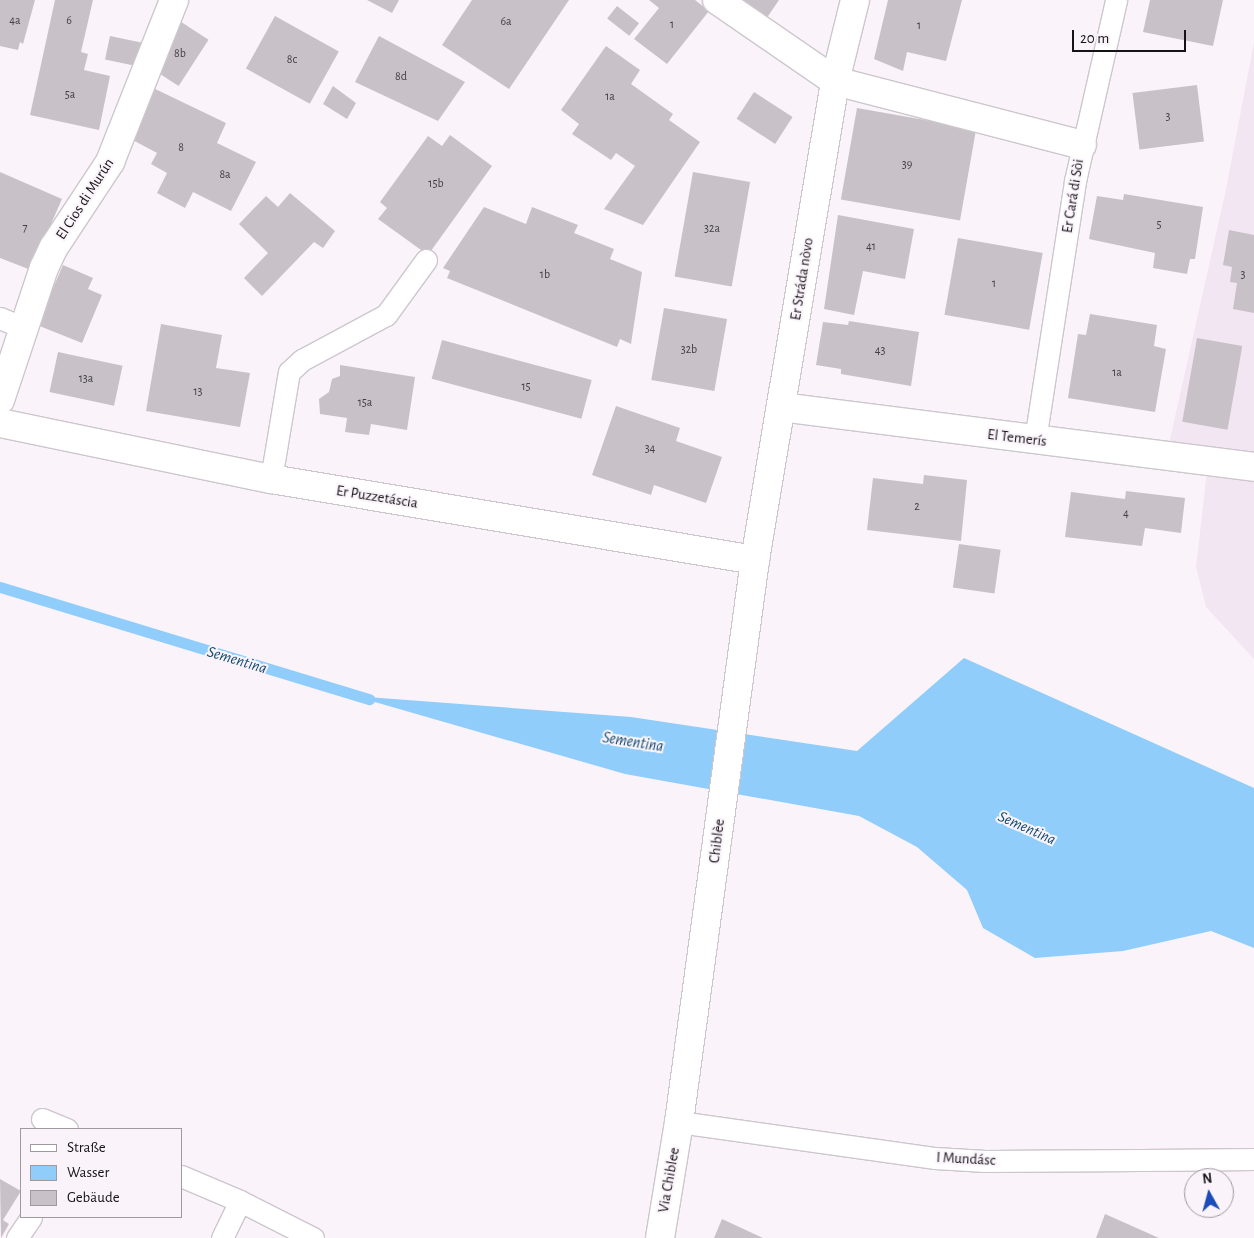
<!DOCTYPE html>
<meta charset="utf-8">
<style>
body{margin:0}
#map{position:relative;width:1254px;height:1238px;overflow:hidden;background:#faf4fa;font-family:"Alegreya Sans",sans-serif}
div>[style]{position:absolute}
[style*='--x']{left:calc(var(--x)*1px);top:calc(var(--y)*1px);width:calc(var(--w)*1px);rotate:calc(var(--a)*1deg)}
.built>*{inset:0;background:#f2e6f2}
.water>*{inset:0;background:#90cdfb}
.stream>*{height:11px;margin:-5.5px;padding:0 5.5px;transform-origin:5.5px;border-radius:5.5px;background:#90cdfb}
.building>*{inset:0;background:#c8c2c8;transform-origin:0 0}
.roads{filter:drop-shadow(1px 0 #cdc7cd) drop-shadow(-1px 0 #cdc7cd) drop-shadow(0 1px #cdc7cd) drop-shadow(0 -1px #cdc7cd)}
.service>*{height:21px;margin:-10.5px;padding:0 10.5px;transform-origin:10.5px;border-radius:10.5px;background:#fff}
.minor>*{height:28px;margin:-14px;padding:0 14px;transform-origin:14px;border-radius:14px;background:#fff}
span{translate:-50% -50%;white-space:nowrap;text-align:center;line-height:1.15;-webkit-text-stroke:4px #faf4fa;paint-order:stroke}
.number-label{font-size:12px;color:#423f42}
.number-label span{-webkit-text-stroke-width:0}
.street-label{font-size:15px;color:#151315}
.water-label{font-size:16px;color:#104b71;font-style:italic}
.legend{position:absolute;left:20px;top:1128px;width:162px;height:90px;box-sizing:border-box;background:#faf4fa;border:1px solid #9e9a9e;margin:0;padding:6px 9px;list-style:none;font-size:15px;color:#151315}
.legend li{display:flex;align-items:center;gap:10px;height:25px}
.legend b{width:25px;border:1px solid #9e9a9e}
.north{position:absolute;left:1184px;top:1168px;width:50px;height:50px;box-sizing:border-box;background:#faf4fa;border:1px solid #9e9a9e;border-radius:50%;rotate:353deg;font-size:14px;font-weight:700;line-height:20px;text-align:center;color:#151315}
.north::after{content:'';display:block;margin:auto;width:18px;height:22px;background:#1c4cb9;clip-path:polygon(50% 0,100% 100%,50% 72%,0 100%)}
.scale{position:absolute;left:1072px;top:30px;width:114px;height:22px;box-sizing:border-box;border:2px solid #151315;border-top:0;padding-left:6px;font-size:15px;line-height:18px;white-space:nowrap;color:#151315;-webkit-text-stroke:4px #faf4fa;paint-order:stroke}
</style>
<div id="map">
<div class="built">
<i style="clip-path:polygon(1254px 42px,1254px 659px,1206px 607px,1196px 567px,1208px 462px,1166px 457px,1226px 189px)"></i>
</div>
<div class="water">
<i style="clip-path:polygon(964px 658px,1254px 788px,1254px 948px,1211px 931px,1123px 951px,1035px 958px,983px 928px,967px 890px,917px 847px,859px 816px,625px 774px,354px 696px,631px 717px,857px 751px)"></i>
</div>
<div class="stream">
<i style="--x:0;--y:587;--w:386;--a:16.9"></i>
</div>
<div class="building">
<i style="clip-path:polygon(0 0,35px 0,23px 44px,20px 42px,18px 50px,0 46px)"></i>
<i style="clip-path:polygon(55px 0,93px 0,81px 52px,88px 54px,84px 70px,110px 76px,99px 130px,30px 115px)"></i>
<i style="clip-path:polygon(367px 0,399px 0,392px 13px)"></i>
<i style="clip-path:polygon(472px 0,569px 0,509px 89px,442px 45px)"></i>
<i style="clip-path:polygon(649px 0,695px 0,709px 11px,667px 64px,634px 39px,659px 8px)"></i>
<i style="clip-path:polygon(737px 0,779px 0,766px 19px)"></i>
<i style="clip-path:polygon(888px 0,962px 0,946px 61px,907px 52px,903px 71px,874px 59px)"></i>
<i style="clip-path:polygon(1150px 0,1223px 0,1213px 46px,1143px 32px)"></i>
<i style="left:617px;top:6px;width:28px;height:16px;rotate:38deg"></i>
<i style="left:275px;top:16px;width:73px;height:60px;rotate:29deg"></i>
<i style="left:175px;top:18px;width:40px;height:55px;rotate:33deg"></i>
<i style="left:110px;top:36px;width:33px;height:24px;rotate:12deg"></i>
<i style="clip-path:polygon(379px 36px,465px 82px,438px 121px,355px 82px)"></i>
<i style="clip-path:polygon(606px 46px,640px 70px,631px 84px,673px 114px,669px 120px,700px 142px,643px 225px,604px 209px,635px 166px,616px 153px,611px 160px,572px 134px,579px 124px,561px 110px)"></i>
<i style="left:1197px;top:85px;width:57px;height:65px;rotate:83deg"></i>
<i style="clip-path:polygon(149px 86px,226px 123px,217px 143px,256px 162px,231px 211px,193px 192px,185px 208px,157px 193px,167px 173px,151px 164px,157px 153px,129px 138px)"></i>
<i style="clip-path:polygon(333px 86px,356px 103px,347px 119px,323px 104px)"></i>
<i style="left:754px;top:92px;width:46px;height:32px;rotate:33deg"></i>
<i style="left:857px;top:108px;width:121px;height:93px;rotate:10deg"></i>
<i style="clip-path:polygon(450px 135px,492px 166px,428px 255px,378px 219px,387px 208px,380px 202px,428px 136px,442px 146px)"></i>
<i style="clip-path:polygon(0 172px,62px 199px,31px 270px,0 258px)"></i>
<i style="left:693px;top:172px;width:58px;height:106px;rotate:10deg"></i>
<i style="clip-path:polygon(290px 193px,335px 231px,323px 248px,314px 242px,262px 296px,244px 278px,268px 253px,239px 224px,266px 196px,278px 207px)"></i>
<i style="clip-path:polygon(1124px 194px,1203px 207px,1195px 259px,1190px 259px,1187px 274px,1153px 268px,1155px 253px,1089px 239px,1097px 196px,1123px 200px)"></i>
<i style="clip-path:polygon(484px 207px,526px 224px,532px 207px,578px 225px,574px 233px,614px 249px,610px 259px,642px 272px,631px 344px,620px 339px,617px 347px,447px 278px,450px 271px,443px 268px)"></i>
<i style="clip-path:polygon(838px 215px,914px 229px,905px 279px,863px 271px,854px 315px,824px 309px)"></i>
<i style="clip-path:polygon(1229px 230px,1254px 235px,1254px 313px,1233px 309px,1237px 283px,1230px 282px,1232px 267px,1223px 265px)"></i>
<i style="left:958px;top:238px;width:86px;height:78px;rotate:10deg"></i>
<i style="clip-path:polygon(63px 265px,93px 278px,88px 289px,102px 295px,82px 343px,37px 325px)"></i>
<i style="left:664px;top:308px;width:64px;height:73px;rotate:10deg"></i>
<i style="clip-path:polygon(1090px 314px,1157px 325px,1154px 346px,1166px 349px,1155px 412px,1068px 398px,1078px 334px,1086px 335px)"></i>
<i style="clip-path:polygon(849px 321px,919px 332px,911px 386px,841px 374px,841px 369px,816px 365px,823px 322px,848px 325px)"></i>
<i style="clip-path:polygon(161px 324px,222px 335px,216px 368px,250px 373px,240px 427px,146px 411px)"></i>
<i style="left:1197px;top:338px;width:46px;height:85px;rotate:10deg"></i>
<i style="left:442px;top:340px;width:155px;height:40px;rotate:15deg"></i>
<i style="left:58px;top:352px;width:66px;height:41px;rotate:12deg"></i>
<i style="clip-path:polygon(340px 365px,415px 377px,407px 430px,371px 424px,369px 435px,345px 432px,347px 418px,320px 414px,319px 399px,329px 392px,332px 379px,340px 376px)"></i>
<i style="clip-path:polygon(616px 406px,680px 428px,676px 441px,722px 457px,706px 503px,654px 485px,651px 495px,592px 475px)"></i>
<i style="clip-path:polygon(924px 475px,967px 480px,961px 541px,867px 530px,873px 478px,923px 484px)"></i>
<i style="clip-path:polygon(1126px 491px,1185px 498px,1181px 533px,1145px 528px,1142px 546px,1065px 537px,1071px 492px,1125px 499px)"></i>
<i style="left:959px;top:544px;width:42px;height:44px;rotate:8deg"></i>
<i style="clip-path:polygon(0 1179px,21px 1191px,3px 1220px,9px 1224px,1px 1238px)"></i>
<i style="clip-path:polygon(1105px 1214px,1159px 1238px,1096px 1238px)"></i>
<i style="clip-path:polygon(722px 1219px,763px 1238px,714px 1238px)"></i>
</div>
<div class="roads">
<div class="service">
<i style="--x:0;--y:318;--w:28;--a:23"></i>
<i style="--x:1035;--y:440;--w:262;--a:-81.2"></i>
<i style="--x:1075;--y:181;--w:186;--a:-77.2"></i>
<i style="--x:271;--y:479;--w:109;--a:-80.5"></i>
<i style="--x:289;--y:372;--w:18;--a:-43"></i>
<i style="--x:302;--y:360;--w:95;--a:-28.2"></i>
<i style="--x:386;--y:315;--w:68;--a:-54"></i>
<i style="--x:42;--y:1119;--w:27;--a:22"></i>
<i style="--x:679;--y:1122;--w:259;--a:8"></i>
<i style="--x:935;--y:1158;--w:50;--a:3.4"></i>
<i style="--x:985;--y:1161;--w:269;--a:-0.4"></i>
<i style="--x:181;--y:1176;--w:64;--a:23"></i>
<i style="--x:240;--y:1201;--w:82;--a:26.9"></i>
<i style="--x:17;--y:1238;--w:25;--a:-56"></i>
<i style="--x:222;--y:1238;--w:41;--a:-64.1"></i>
</div>
<div class="minor">
<i style="--x:717;--y:0;--w:143;--a:34.5"></i>
<i style="--x:835;--y:81;--w:255;--a:14.5"></i>
<i style="--x:0;--y:400;--w:139;--a:-71.6"></i>
<i style="--x:44;--y:268;--w:23;--a:-65"></i>
<i style="--x:54;--y:247;--w:102;--a:-56.6"></i>
<i style="--x:110;--y:162;--w:174;--a:-68.4"></i>
<i style="--x:781;--y:407;--w:477;--a:7.2"></i>
<i style="--x:0;--y:423;--w:277;--a:11.7"></i>
<i style="--x:271;--y:479;--w:491;--a:9.5"></i>
<i style="--x:660;--y:1238;--w:118;--a:-80.7"></i>
<i style="--x:679;--y:1122;--w:567;--a:-82.3"></i>
<i style="--x:755;--y:560;--w:486;--a:-80.5"></i>
<i style="--x:835;--y:81;--w:83;--a:-76.1"></i>
</div>
</div>
<div class="number-label">
<span style="left:15px;top:21px">4a</span>
<span style="left:69px;top:21px">6</span>
<span style="left:506px;top:22px">6a</span>
<span style="left:672px;top:25px">1</span>
<span style="left:919px;top:26px">1</span>
<span style="left:180px;top:54px">8b</span>
<span style="left:292px;top:60px">8c</span>
<span style="left:401px;top:77px">8d</span>
<span style="left:70px;top:95px">5a</span>
<span style="left:610px;top:97px">1a</span>
<span style="left:1168px;top:117px">3</span>
<span style="left:181px;top:148px">8</span>
<span style="left:907px;top:165px">39</span>
<span style="left:225px;top:175px">8a</span>
<span style="left:436px;top:184px">15b</span>
<span style="left:1159px;top:225px">5</span>
<span style="left:25px;top:228px">7</span>
<span style="left:712px;top:229px">32a</span>
<span style="left:871px;top:247px">41</span>
<span style="left:545px;top:275px">1b</span>
<span style="left:1243px;top:275px">3</span>
<span style="left:994px;top:284px">1</span>
<span style="left:689px;top:350px">32b</span>
<span style="left:880px;top:351px">43</span>
<span style="left:1117px;top:373px">1a</span>
<span style="left:86px;top:379px">13a</span>
<span style="left:526px;top:387px">15</span>
<span style="left:198px;top:392px">13</span>
<span style="left:365px;top:403px">15a</span>
<span style="left:650px;top:449px">34</span>
<span style="left:917px;top:507px">2</span>
<span style="left:1126px;top:514px">4</span>
</div>
<div class="street-label">
<span style="left:1073px;top:196px;rotate:-81deg">Er Cará di Sòi</span>
<span style="left:85px;top:199px;rotate:-57deg">El Cios di Murún</span>
<span style="left:802px;top:279px;rotate:-81deg">Er Stráda nòvo</span>
<span style="left:1017px;top:438px;rotate:7deg">El Temerís</span>
<span style="left:377px;top:497px;rotate:9deg">Er Puzzetáscia</span>
<span style="left:717px;top:841px;rotate:-83deg">Chiblèe</span>
<span style="left:966px;top:1159px;rotate:3deg">I Mundásc</span>
<span style="left:669px;top:1180px;rotate:-80deg">Via Chiblee</span>
</div>
<div class="water-label">
<span style="left:237px;top:660px;rotate:17deg">Sementina</span>
<span style="left:633px;top:742px;rotate:9deg">Sementina</span>
<span style="left:1027px;top:828px;rotate:24deg">Sementina</span>
</div>
<ul class="legend">
<li><b style="height:6px;background:#fff"></b>Straße</li>
<li><b style="height:14px;background:#90cdfb"></b>Wasser</li>
<li><b style="height:14px;background:#c8c2c8"></b>Gebäude</li>
</ul>
<div class="north">N</div>
<div class="scale">20 m</div>
</div>
